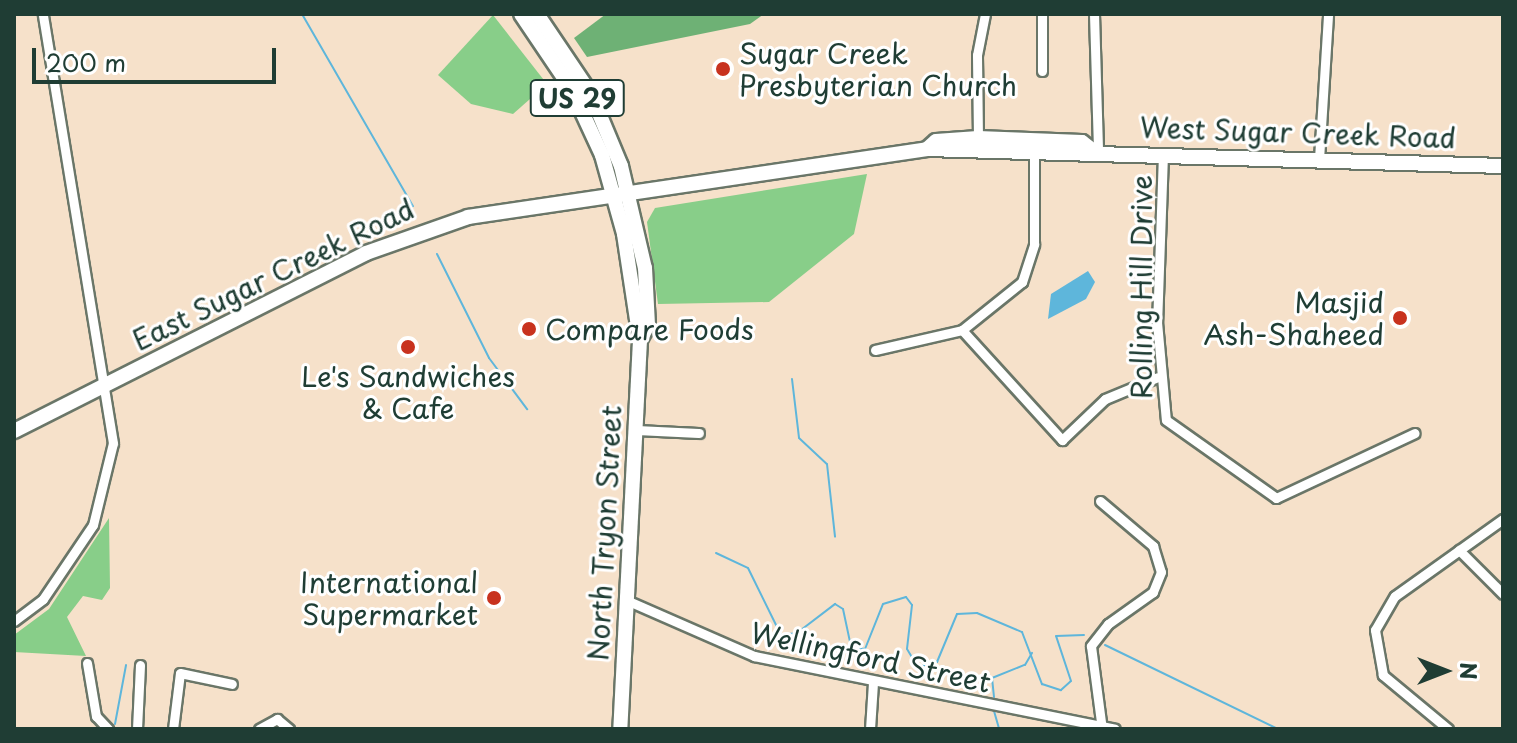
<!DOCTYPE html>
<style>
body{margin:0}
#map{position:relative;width:1517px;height:743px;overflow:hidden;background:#f6e1ca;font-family:"Playpen Sans",sans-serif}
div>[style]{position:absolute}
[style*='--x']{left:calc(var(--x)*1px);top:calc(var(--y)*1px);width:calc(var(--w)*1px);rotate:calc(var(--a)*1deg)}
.green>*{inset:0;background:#88ce89}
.forest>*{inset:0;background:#6eb175}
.water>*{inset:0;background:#5eb6db}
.stream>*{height:2px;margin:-1px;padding:0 1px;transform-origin:1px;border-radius:1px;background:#5eb6db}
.roads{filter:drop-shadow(2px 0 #6a7668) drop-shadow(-2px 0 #6a7668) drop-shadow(0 2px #6a7668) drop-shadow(0 -2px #6a7668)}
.street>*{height:9px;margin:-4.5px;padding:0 4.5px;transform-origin:4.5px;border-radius:4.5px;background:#fff}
.primary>*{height:14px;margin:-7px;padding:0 7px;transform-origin:7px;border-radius:7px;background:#fff}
.dots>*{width:22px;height:22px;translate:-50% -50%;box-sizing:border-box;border:4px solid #fff;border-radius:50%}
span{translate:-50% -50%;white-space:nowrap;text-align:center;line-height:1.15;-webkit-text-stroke:6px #fff;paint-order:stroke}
.shield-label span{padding:2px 6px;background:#fff;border:2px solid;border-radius:6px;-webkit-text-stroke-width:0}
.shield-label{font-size:26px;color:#1f3d34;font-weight:700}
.poi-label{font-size:28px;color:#1f3d34}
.left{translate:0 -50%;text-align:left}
.right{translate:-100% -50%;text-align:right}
.street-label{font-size:28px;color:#1f3d34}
.frame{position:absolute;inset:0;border:16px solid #1f3d34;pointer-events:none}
.north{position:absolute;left:1405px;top:631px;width:80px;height:80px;-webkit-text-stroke:6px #fff;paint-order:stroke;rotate:90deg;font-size:22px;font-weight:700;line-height:32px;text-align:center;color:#1f3d34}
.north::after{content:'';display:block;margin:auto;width:28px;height:36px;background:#1f3d34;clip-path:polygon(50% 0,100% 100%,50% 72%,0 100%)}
.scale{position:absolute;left:32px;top:48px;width:244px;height:36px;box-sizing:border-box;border:4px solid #1f3d34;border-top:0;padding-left:10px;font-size:24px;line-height:28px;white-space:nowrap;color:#1f3d34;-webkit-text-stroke:6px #fff;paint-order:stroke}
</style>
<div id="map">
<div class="green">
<i style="clip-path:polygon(493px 15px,547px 84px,513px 114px,471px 104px,438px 75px)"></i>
<i style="clip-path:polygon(867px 174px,854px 234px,769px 302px,658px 304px,647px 222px,655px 208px)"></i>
<i style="clip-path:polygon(109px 518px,110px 588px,102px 600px,83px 596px,67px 617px,86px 656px,14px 652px,14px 635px,49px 609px)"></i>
</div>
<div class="forest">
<i style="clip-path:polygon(606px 14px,764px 14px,750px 24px,587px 57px,574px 38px)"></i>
</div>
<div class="water">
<i style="clip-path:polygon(1088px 271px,1095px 282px,1086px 299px,1048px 319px,1051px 294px)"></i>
</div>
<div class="stream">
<i style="--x:302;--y:14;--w:222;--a:60"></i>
<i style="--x:437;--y:254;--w:116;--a:63.4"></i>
<i style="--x:489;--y:358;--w:64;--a:53.3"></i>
<i style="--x:792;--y:379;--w:59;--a:83.2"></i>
<i style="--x:799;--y:438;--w:38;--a:43"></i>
<i style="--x:827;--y:464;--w:73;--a:83.7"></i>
<i style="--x:716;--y:553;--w:35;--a:25"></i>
<i style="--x:748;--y:568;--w:75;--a:63.8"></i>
<i style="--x:781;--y:635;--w:16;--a:-7"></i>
<i style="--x:797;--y:633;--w:48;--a:-37.3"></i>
<i style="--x:835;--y:604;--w:9;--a:32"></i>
<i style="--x:843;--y:609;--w:39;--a:78"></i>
<i style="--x:851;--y:647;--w:14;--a:8"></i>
<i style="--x:865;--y:649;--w:48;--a:-68.2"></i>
<i style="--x:883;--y:604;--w:24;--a:-17"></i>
<i style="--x:906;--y:597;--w:10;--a:53"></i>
<i style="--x:912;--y:605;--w:44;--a:96.5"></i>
<i style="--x:907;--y:649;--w:21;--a:59"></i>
<i style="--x:918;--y:667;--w:20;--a:-15"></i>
<i style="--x:937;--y:662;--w:52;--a:-67.4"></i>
<i style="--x:957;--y:614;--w:20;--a:-3"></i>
<i style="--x:977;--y:613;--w:49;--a:22.9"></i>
<i style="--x:1022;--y:632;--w:56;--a:69"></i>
<i style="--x:1042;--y:684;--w:20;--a:18"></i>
<i style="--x:1061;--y:690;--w:13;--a:-42"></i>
<i style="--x:1071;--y:681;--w:47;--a:-108.4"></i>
<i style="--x:1056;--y:636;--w:28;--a:-2"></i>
<i style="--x:1105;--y:645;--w:192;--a:25.9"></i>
<i style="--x:994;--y:697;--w:19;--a:-96"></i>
<i style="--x:992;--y:678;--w:35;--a:-22"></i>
<i style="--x:1025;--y:665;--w:14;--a:-60"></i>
<i style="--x:994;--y:711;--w:19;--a:74"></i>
<i style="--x:115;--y:724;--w:60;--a:-79.4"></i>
</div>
<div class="roads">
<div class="street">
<i style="--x:1042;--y:14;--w:57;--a:90"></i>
<i style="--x:1094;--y:14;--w:135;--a:88.3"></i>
<i style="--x:978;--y:138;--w:83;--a:-90.7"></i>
<i style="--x:977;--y:55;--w:42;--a:-79"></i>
<i style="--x:1163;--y:154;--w:168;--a:92"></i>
<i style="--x:1157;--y:322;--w:98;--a:84.8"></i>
<i style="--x:1166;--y:420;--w:135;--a:35.3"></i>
<i style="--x:1276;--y:498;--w:153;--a:-25.1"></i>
<i style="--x:1319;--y:159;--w:145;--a:-86.4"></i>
<i style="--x:962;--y:330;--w:149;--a:47.7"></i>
<i style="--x:1062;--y:440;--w:59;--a:-43.6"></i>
<i style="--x:1105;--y:399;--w:57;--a:-22.5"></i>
<i style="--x:875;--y:350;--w:89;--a:-12.9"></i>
<i style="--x:962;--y:330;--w:77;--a:-38.7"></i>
<i style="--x:1022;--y:282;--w:40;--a:-72"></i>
<i style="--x:1034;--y:244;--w:92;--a:-90"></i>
<i style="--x:636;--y:430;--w:63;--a:2.7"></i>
<i style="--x:1100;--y:501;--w:70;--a:40.3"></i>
<i style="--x:1153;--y:546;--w:27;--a:73"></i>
<i style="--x:1161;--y:572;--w:22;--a:112"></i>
<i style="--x:1153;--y:592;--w:55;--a:144.6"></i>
<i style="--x:1108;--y:624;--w:28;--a:128"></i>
<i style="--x:1091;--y:646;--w:84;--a:82.5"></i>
<i style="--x:1459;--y:550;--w:62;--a:45"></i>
<i style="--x:626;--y:600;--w:140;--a:23.6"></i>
<i style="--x:754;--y:656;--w:368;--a:11.4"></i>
<i style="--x:14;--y:621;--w:36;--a:-37"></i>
<i style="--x:43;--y:599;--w:89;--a:-56"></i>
<i style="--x:93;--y:525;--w:84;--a:-76.3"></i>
<i style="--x:113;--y:443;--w:435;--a:-99.3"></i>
<i style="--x:87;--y:663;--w:54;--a:80.4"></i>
<i style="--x:96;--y:716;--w:18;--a:47"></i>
<i style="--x:137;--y:729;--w:64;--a:-87.3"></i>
<i style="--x:173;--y:729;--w:56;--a:-82.9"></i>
<i style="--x:180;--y:673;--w:53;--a:11.9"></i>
<i style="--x:259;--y:729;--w:21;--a:-29"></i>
<i style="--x:277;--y:719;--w:16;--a:40"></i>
<i style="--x:870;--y:729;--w:47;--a:-86.3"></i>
<i style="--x:1448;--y:729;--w:85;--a:-140.3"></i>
<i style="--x:1383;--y:675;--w:46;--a:-100.1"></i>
<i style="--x:1375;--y:630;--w:39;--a:-60"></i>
<i style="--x:1395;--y:596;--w:133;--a:-35.5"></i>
</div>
<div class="primary">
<i style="--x:521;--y:14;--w:89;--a:56"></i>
<i style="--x:571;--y:88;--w:74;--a:65.2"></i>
<i style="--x:602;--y:155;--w:82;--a:74.4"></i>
<i style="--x:624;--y:234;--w:107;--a:81.4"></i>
<i style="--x:640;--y:340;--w:390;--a:92.9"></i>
<i style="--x:537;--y:14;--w:97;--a:56"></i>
<i style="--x:591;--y:94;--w:78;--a:67.4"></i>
<i style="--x:621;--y:166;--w:105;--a:76.8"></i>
<i style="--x:645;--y:268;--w:57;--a:87"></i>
<i style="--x:648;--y:325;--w:17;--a:118"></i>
<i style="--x:927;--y:149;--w:12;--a:-42"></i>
<i style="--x:936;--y:141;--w:42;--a:-4.1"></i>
<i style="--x:978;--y:138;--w:104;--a:2.2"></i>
<i style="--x:1082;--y:142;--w:11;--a:38"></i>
<i style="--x:14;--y:431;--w:394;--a:-26.8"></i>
<i style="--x:366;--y:253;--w:108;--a:-19.4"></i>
<i style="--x:468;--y:217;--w:464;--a:-8.4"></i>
<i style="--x:927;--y:149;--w:576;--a:1.69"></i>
</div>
</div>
<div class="dots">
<i style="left:723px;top:69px;background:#c8321e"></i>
<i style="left:1400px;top:318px;background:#c8321e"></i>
<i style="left:529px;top:329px;background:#c8321e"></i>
<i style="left:408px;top:347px;background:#c8321e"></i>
<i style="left:494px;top:598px;background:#c8321e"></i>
</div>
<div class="shield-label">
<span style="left:577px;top:98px">US 29</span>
</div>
<div class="poi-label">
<span class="left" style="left:739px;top:69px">Sugar Creek<br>Presbyterian Church</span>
<span class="right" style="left:1384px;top:318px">Masjid<br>Ash-Shaheed</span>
<span class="left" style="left:545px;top:329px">Compare Foods</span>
<span style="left:408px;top:392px">Le's Sandwiches<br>&amp; Cafe</span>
<span class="right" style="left:478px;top:598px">International<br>Supermarket</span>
</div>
<div class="street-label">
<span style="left:1298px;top:132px;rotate:2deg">West Sugar Creek Road</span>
<span style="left:273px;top:274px;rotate:-26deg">East Sugar Creek Road</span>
<span style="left:1141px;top:287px;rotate:-90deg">Rolling Hill Drive</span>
<span style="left:604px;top:533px;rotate:-87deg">North Tryon Street</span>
<span style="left:871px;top:657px;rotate:12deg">Wellingford Street</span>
</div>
<div class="frame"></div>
<div class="north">N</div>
<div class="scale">200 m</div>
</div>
